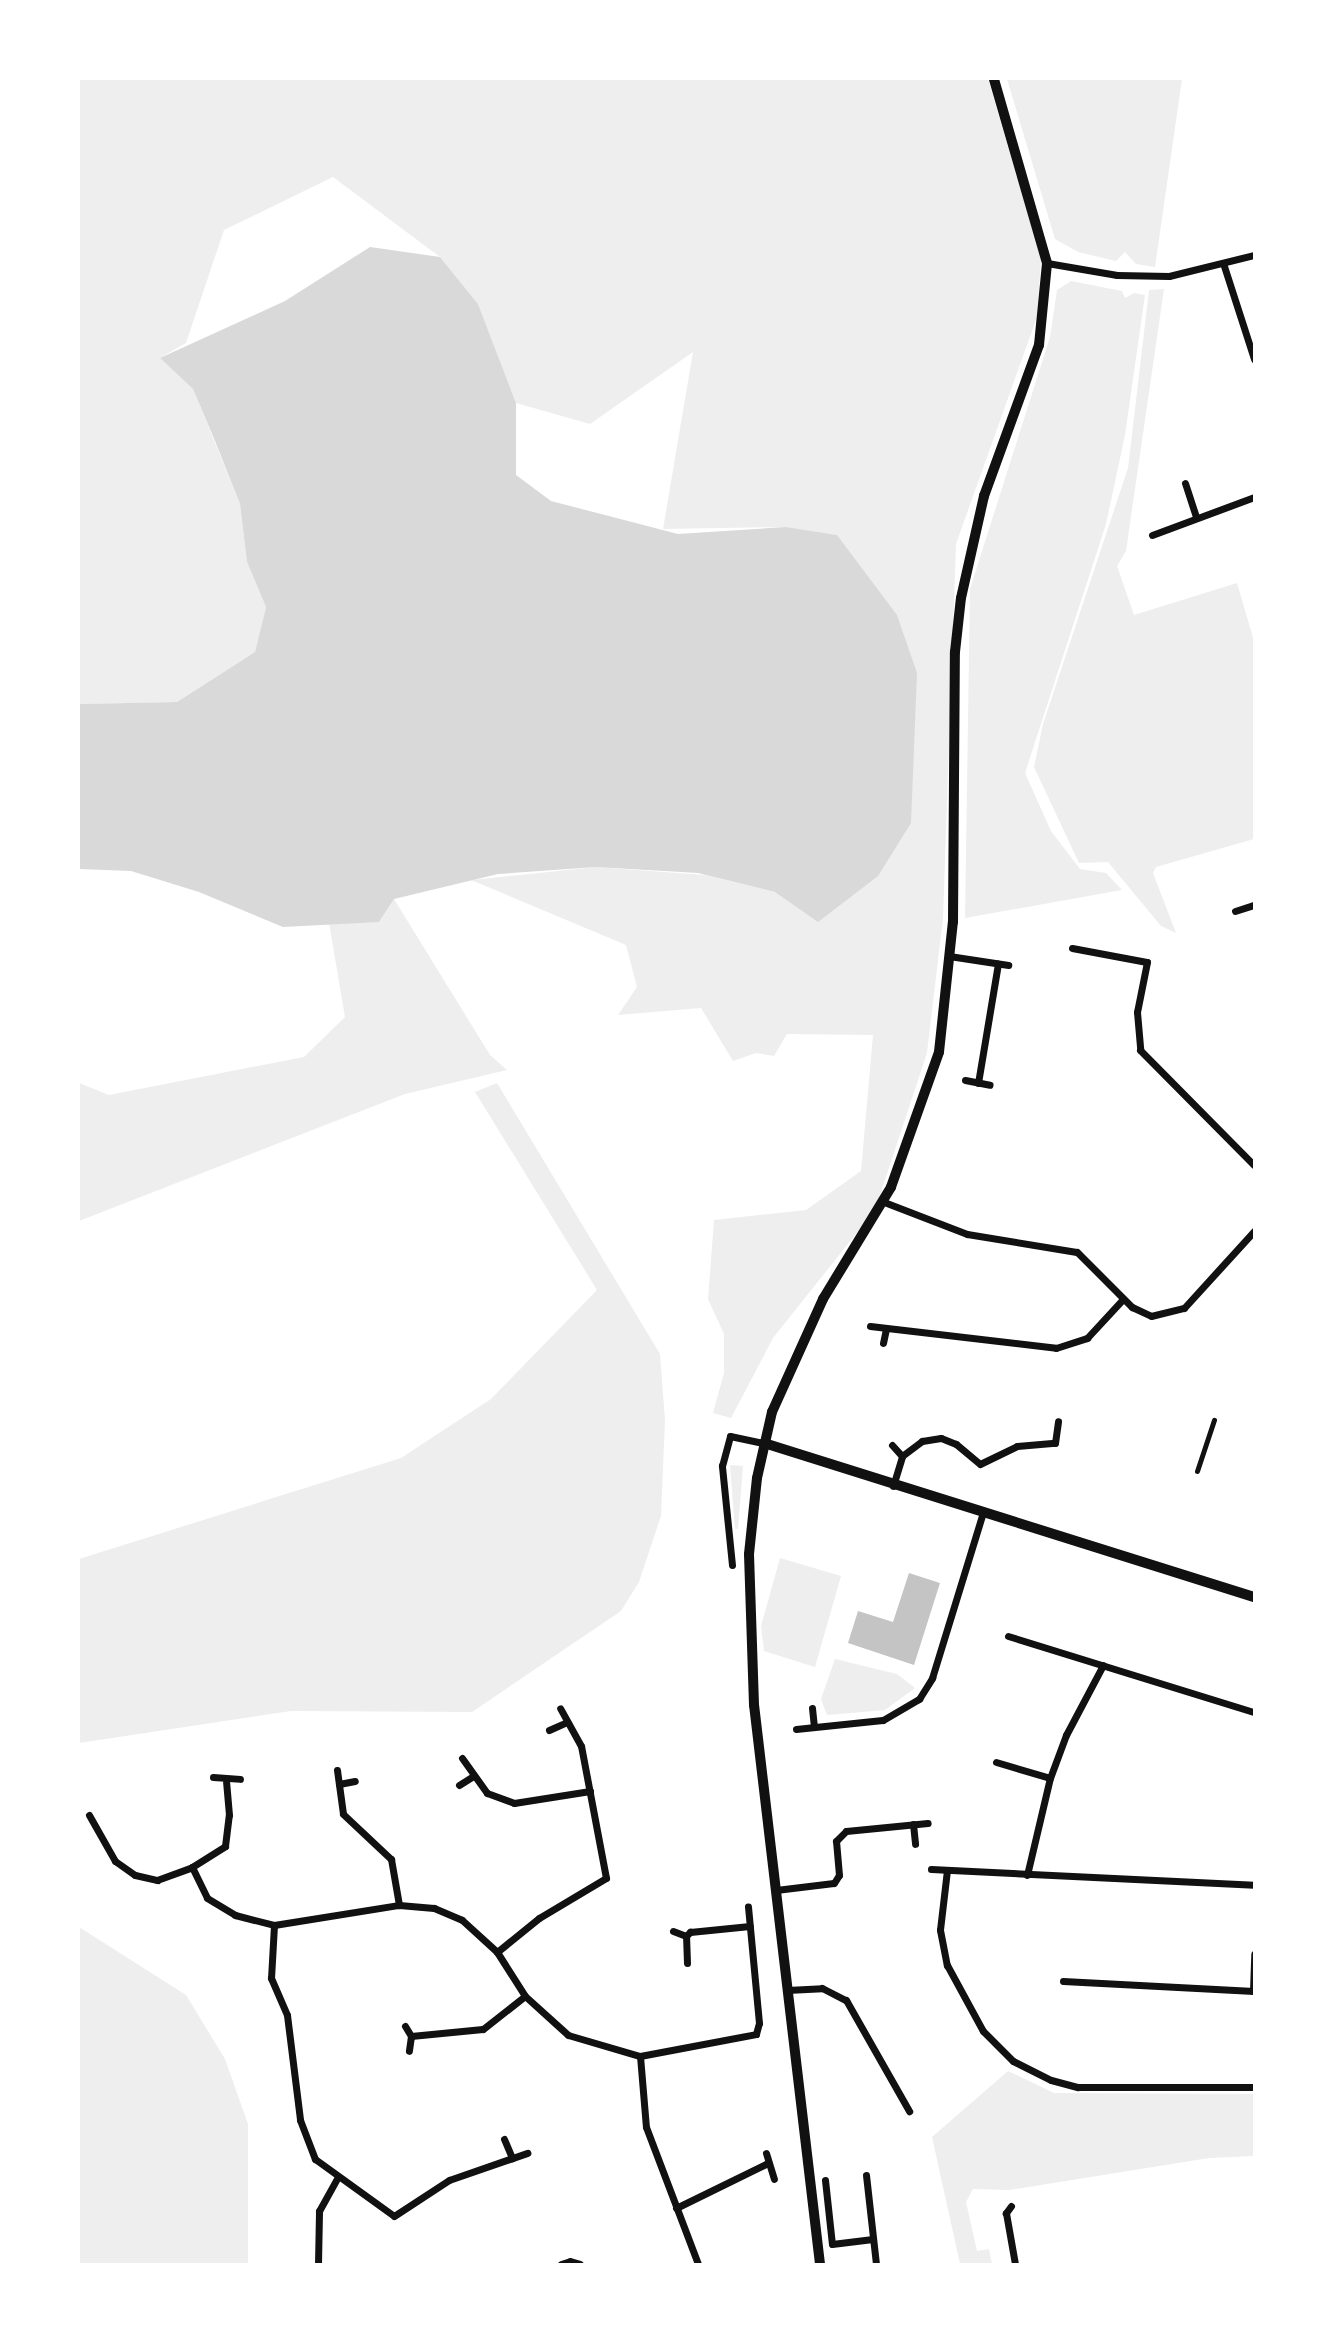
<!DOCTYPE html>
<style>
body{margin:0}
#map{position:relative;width:1333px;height:2343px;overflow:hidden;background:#fff;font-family:Helvetica,sans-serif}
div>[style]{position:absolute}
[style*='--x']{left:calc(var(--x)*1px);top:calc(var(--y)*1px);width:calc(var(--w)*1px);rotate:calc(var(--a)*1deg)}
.green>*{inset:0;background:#eee}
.water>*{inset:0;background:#d9d9d9}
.building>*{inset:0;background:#c4c4c4}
.pedestrian>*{height:5px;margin:-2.5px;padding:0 2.5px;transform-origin:2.5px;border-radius:2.5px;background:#111}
.minor>*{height:7px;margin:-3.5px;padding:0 3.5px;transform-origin:3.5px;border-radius:3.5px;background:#111}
.tertiary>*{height:10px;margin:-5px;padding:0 5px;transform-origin:5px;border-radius:5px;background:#111}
span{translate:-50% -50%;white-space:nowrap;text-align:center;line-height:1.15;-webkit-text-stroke:6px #fff;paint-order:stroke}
.frame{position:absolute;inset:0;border:80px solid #fff;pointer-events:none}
</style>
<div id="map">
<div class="green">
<i style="clip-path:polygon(79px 79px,988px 79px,1041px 259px,1037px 317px,956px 544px,943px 918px,927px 1053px,875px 1210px,773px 1338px,731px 1418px,713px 1413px,724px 1373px,724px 1334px,708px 1299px,714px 1220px,806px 1210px,861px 1171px,873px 1035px,787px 1034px,774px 1056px,756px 1053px,733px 1061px,701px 1008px,618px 1015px,637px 987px,626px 945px,471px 880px,596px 867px,705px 875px,775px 892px,836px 535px,785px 527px,663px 529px,693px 352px,590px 424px,516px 403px,478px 304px,440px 257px,333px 177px,224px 230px,186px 343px,160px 358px,193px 389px,240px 504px,247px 562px,266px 607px,255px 652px,177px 702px,79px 704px)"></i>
<i style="clip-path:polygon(1007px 79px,1182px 79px,1155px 267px,1136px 264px,1125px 252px,1116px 261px,1078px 252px,1055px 239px)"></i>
<i style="clip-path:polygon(1071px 281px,1122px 291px,1125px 298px,1134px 293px,1145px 295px,1125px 435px,1106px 524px,1025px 773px,1051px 831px,1080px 869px,1106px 873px,1122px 890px,965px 918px,970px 589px,1050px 337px,1057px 290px)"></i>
<i style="clip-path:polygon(1164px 289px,1126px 551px,1117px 566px,1134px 615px,1237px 583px,1254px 641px,1254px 839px,1156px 867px,1153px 873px,1176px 933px,1161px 926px,1108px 862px,1079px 863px,1034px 767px,1043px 724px,1128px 468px,1149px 290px)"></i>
<i style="clip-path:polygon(394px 899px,490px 1055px,507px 1070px,405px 1094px,79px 1221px,79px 1083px,109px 1095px,304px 1057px,345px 1017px,329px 923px,379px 922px)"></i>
<i style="clip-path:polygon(497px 1083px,660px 1354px,665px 1420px,661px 1516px,639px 1582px,621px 1611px,472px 1712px,291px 1711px,79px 1743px,79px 1559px,401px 1458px,491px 1399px,597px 1290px,475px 1092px)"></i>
<i style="clip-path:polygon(730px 1465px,743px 1466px,738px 1529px,735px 1529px)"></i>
<i style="clip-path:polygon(780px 1558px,841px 1576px,815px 1667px,764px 1651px,761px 1626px)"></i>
<i style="clip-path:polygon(835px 1659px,897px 1674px,915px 1688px,885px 1710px,827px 1715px,821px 1699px)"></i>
<i style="clip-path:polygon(79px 1927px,186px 1995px,225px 2059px,248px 2124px,248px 2264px,79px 2264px)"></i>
<i style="clip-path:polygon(1008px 2071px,1054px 2093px,1254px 2094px,1254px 2156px,1209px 2158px,1009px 2190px,973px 2189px,966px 2202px,977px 2251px,989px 2249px,992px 2264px,960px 2264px,932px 2137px)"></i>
</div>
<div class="water">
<i style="clip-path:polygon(370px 247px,440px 257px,478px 304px,516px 403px,516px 475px,551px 501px,678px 534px,786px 527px,837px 535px,897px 615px,917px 673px,911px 823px,878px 876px,818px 922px,775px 892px,698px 873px,596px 867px,498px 874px,394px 899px,379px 922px,283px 927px,199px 892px,131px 871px,79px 869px,79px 704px,177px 702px,255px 652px,266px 607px,247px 562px,240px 504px,215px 441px,193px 389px,160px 358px,285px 301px)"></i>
</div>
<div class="building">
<i style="clip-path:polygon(909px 1573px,940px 1583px,914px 1665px,848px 1643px,858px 1611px,893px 1622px)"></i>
</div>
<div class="pedestrian">
<i style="--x:1197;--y:1471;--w:54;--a:-71.6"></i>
</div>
<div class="minor">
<i style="--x:1047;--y:263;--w:71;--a:9.7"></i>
<i style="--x:1117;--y:275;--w:52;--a:1.1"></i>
<i style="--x:1169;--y:276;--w:88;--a:-13.9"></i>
<i style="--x:1224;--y:266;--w:98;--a:72.1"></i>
<i style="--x:1185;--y:483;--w:36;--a:72"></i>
<i style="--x:1152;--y:535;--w:109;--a:-20.4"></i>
<i style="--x:1235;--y:911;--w:20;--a:-18"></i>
<i style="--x:1072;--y:948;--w:76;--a:10.6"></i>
<i style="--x:1147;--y:962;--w:51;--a:101.3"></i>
<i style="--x:1137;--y:1012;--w:38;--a:85"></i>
<i style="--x:1140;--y:1050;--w:162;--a:45.3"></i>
<i style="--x:949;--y:956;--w:60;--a:8.7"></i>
<i style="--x:965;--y:1080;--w:25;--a:11"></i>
<i style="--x:978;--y:1083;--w:121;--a:-80.5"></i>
<i style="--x:884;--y:1202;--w:89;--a:21.1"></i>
<i style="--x:967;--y:1234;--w:111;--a:9.3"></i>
<i style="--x:1077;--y:1252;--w:78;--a:45"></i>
<i style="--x:1132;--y:1307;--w:21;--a:25"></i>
<i style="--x:1151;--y:1316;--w:34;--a:-14"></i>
<i style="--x:1184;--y:1308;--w:104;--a:-47.7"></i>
<i style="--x:870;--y:1326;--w:187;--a:6.7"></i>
<i style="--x:1056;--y:1348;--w:33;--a:-18"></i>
<i style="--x:1087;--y:1338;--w:53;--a:-47.3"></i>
<i style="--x:883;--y:1343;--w:14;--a:-78"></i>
<i style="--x:892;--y:1445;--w:15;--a:48"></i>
<i style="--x:893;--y:1486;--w:31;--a:-73"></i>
<i style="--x:902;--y:1456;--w:25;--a:-37"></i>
<i style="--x:922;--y:1441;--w:19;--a:-9"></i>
<i style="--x:941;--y:1438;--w:16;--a:22"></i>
<i style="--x:956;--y:1444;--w:31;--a:40"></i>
<i style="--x:980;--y:1464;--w:41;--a:-25.9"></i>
<i style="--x:1017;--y:1446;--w:38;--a:-5"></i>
<i style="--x:1055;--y:1443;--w:22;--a:-82"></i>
<i style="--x:732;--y:1565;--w:100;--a:-95.8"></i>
<i style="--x:722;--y:1466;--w:31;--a:-75"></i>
<i style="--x:730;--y:1436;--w:35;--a:12"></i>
<i style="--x:1008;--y:1636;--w:257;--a:17.2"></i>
<i style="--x:812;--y:1708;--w:18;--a:84"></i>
<i style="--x:796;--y:1729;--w:87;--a:-5.9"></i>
<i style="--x:883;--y:1720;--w:42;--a:-30.3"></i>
<i style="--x:919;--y:1699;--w:25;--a:-58"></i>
<i style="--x:932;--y:1678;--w:170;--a:-72.9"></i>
<i style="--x:549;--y:1730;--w:20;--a:-24"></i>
<i style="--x:462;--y:1758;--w:43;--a:54.5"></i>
<i style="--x:487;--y:1793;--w:29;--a:20"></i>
<i style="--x:514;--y:1803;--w:77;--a:-9"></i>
<i style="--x:996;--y:1762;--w:56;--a:16.5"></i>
<i style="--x:337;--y:1770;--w:44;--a:82.2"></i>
<i style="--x:343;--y:1814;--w:66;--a:43.2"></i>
<i style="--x:391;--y:1859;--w:47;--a:80.1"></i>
<i style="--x:213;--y:1777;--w:27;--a:4"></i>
<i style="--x:339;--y:1784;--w:16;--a:-11"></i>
<i style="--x:459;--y:1785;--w:15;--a:-32"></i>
<i style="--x:89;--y:1815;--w:53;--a:60.5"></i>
<i style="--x:115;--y:1861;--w:24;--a:35"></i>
<i style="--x:135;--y:1875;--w:23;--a:13"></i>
<i style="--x:157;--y:1880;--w:37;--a:-20"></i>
<i style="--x:192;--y:1867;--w:39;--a:-32"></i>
<i style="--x:225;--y:1846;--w:31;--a:-83"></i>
<i style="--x:229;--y:1815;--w:33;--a:-95"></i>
<i style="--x:913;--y:1824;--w:20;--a:84"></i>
<i style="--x:192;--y:1867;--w:34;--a:64"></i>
<i style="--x:207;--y:1898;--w:33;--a:31"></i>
<i style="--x:235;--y:1915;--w:40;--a:14.4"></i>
<i style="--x:274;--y:1925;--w:127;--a:-9.1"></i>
<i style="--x:399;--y:1905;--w:35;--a:5"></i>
<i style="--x:434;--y:1908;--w:30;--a:23"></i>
<i style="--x:462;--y:1920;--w:47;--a:42.4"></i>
<i style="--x:497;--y:1952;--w:52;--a:57.5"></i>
<i style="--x:525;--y:1996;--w:58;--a:42.2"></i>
<i style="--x:568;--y:2035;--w:75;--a:16.3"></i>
<i style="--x:640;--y:2056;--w:118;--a:-10.7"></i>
<i style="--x:756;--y:2034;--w:11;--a:-75"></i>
<i style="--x:759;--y:2023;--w:117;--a:-95.4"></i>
<i style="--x:931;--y:1869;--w:323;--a:2.8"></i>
<i style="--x:947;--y:1870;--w:60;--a:96.7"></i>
<i style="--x:940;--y:1930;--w:36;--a:79"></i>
<i style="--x:947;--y:1965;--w:75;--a:61.4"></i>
<i style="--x:983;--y:2031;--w:42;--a:45"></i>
<i style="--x:1013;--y:2061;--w:42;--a:26.6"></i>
<i style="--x:1051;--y:2080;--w:28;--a:15"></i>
<i style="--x:1078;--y:2087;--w:176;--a:0"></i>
<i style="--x:1027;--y:1875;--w:100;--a:-76.7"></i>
<i style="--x:1050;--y:1778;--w:46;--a:-69.6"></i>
<i style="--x:1066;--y:1735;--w:79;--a:-62.1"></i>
<i style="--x:776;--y:1890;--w:58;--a:-6.9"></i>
<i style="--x:834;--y:1883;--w:9;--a:-58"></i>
<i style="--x:839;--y:1875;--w:34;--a:-95"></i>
<i style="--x:836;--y:1841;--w:14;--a:-45"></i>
<i style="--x:846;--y:1831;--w:82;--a:-5.6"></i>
<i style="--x:274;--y:1925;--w:53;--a:93.2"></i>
<i style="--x:271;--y:1978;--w:40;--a:66.6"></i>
<i style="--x:287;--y:2015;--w:106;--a:82.9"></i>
<i style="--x:300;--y:2120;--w:42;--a:69"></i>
<i style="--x:315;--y:2159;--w:97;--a:35.8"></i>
<i style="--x:394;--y:2216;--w:66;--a:-33.2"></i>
<i style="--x:449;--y:2180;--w:83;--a:-19.1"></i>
<i style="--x:673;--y:1931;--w:14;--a:21"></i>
<i style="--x:497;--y:1952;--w:54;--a:-39"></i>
<i style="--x:539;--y:1918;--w:78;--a:-30.8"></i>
<i style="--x:606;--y:1878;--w:134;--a:-100.7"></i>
<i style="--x:581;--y:1746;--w:43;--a:-118.9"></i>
<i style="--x:687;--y:1963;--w:27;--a:-92"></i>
<i style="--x:686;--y:1936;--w:6;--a:-45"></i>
<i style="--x:690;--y:1932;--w:60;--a:-5.7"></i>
<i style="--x:1063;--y:1981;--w:191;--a:3"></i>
<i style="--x:787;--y:1990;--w:35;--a:-3"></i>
<i style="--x:822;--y:1988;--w:27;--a:27"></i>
<i style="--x:846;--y:2000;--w:128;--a:60.4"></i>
<i style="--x:1253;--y:1991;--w:37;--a:-88"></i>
<i style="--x:405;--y:2026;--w:12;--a:59"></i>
<i style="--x:411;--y:2036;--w:15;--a:98"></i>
<i style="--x:411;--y:2036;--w:72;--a:-5.6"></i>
<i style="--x:483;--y:2029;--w:53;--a:-38.2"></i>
<i style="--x:640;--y:2056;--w:71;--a:85.2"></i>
<i style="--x:646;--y:2127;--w:147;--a:69.2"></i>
<i style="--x:504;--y:2139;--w:21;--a:67"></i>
<i style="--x:766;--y:2153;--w:27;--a:73"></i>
<i style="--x:866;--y:2175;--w:90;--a:83.6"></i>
<i style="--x:825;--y:2180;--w:64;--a:83.8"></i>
<i style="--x:832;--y:2244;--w:41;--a:-7"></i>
<i style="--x:1011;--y:2206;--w:9;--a:126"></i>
<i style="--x:1006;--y:2213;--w:52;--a:80"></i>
<i style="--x:676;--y:2208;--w:100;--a:-26.1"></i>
<i style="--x:318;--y:2264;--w:53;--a:-88.9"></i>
<i style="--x:319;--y:2211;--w:37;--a:-61"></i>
<i style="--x:561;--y:2264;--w:9;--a:-18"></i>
<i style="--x:570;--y:2261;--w:10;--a:17"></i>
</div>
<div class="tertiary">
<i style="--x:764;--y:1443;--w:514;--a:17.45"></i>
<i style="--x:820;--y:2264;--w:563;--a:-96.73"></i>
<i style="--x:754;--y:1705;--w:151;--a:-91.9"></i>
<i style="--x:749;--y:1554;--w:76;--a:-84"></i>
<i style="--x:757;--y:1478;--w:68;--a:-77.2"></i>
<i style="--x:772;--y:1412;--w:124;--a:-65.7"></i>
<i style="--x:823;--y:1299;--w:131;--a:-58.7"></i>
<i style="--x:891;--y:1187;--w:143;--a:-70.4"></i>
<i style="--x:939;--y:1052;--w:131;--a:-83.9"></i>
<i style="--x:953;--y:922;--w:270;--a:-89.6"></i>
<i style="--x:955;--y:652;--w:54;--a:-83.7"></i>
<i style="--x:961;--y:598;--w:105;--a:-77.3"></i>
<i style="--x:984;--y:496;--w:161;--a:-70"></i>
<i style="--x:1039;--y:345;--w:82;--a:-84.4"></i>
<i style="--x:1047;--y:263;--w:191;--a:-106.1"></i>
</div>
<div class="frame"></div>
</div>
